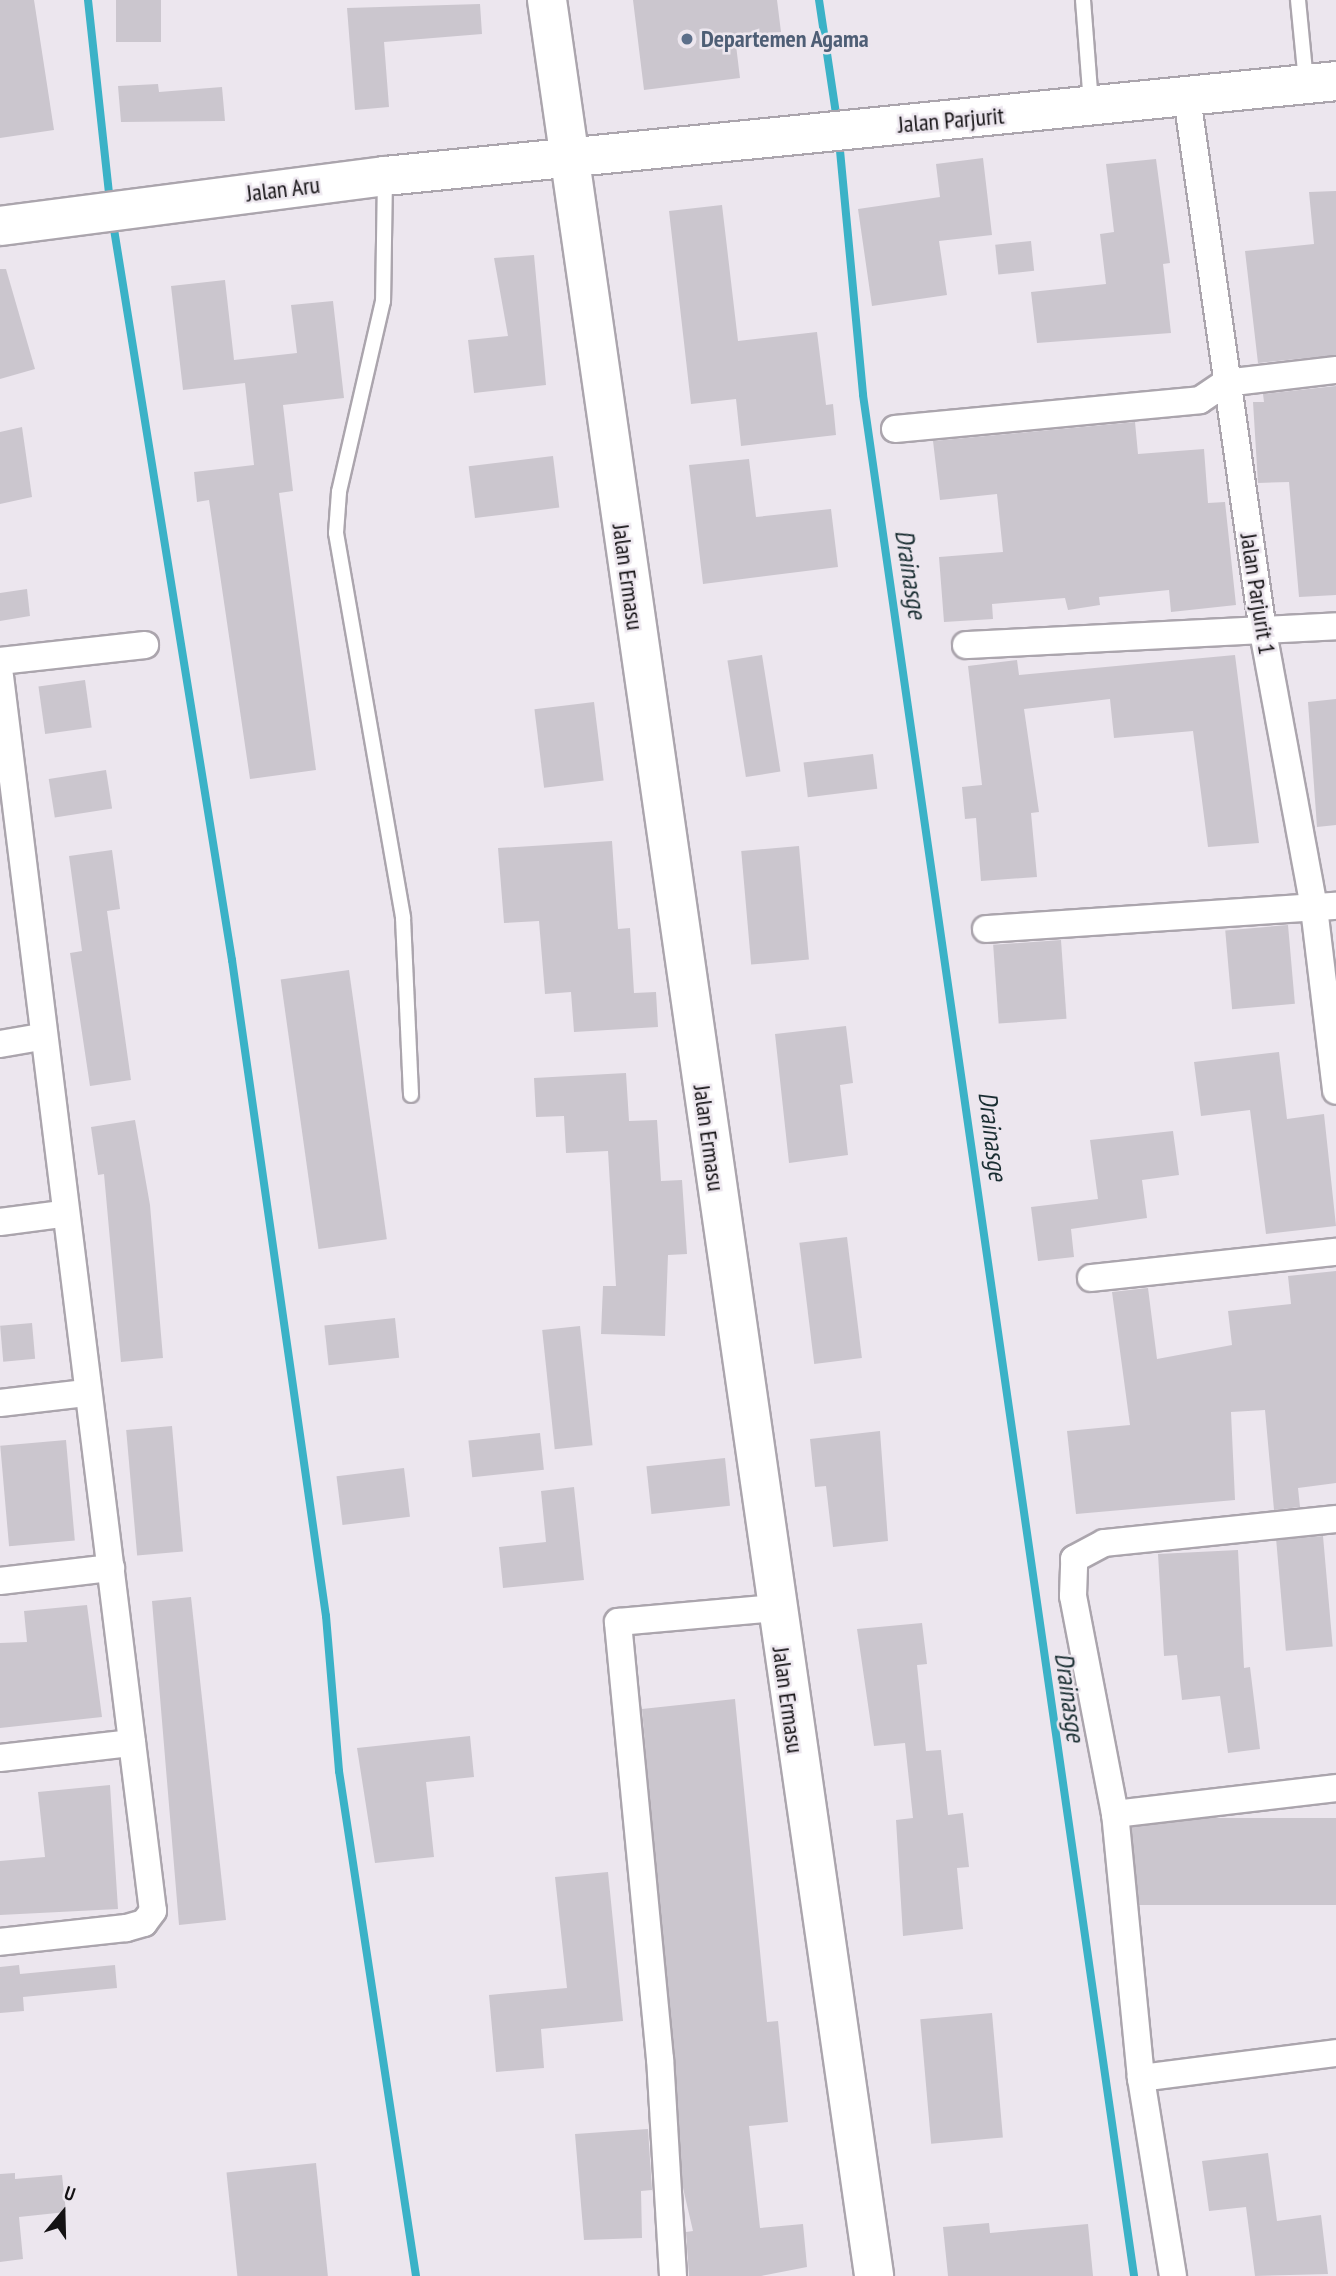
<!DOCTYPE html>
<style>
body{margin:0}
#map{position:relative;width:1336px;height:2276px;overflow:hidden;background:#ece6ee;font-family:"PT Sans Narrow",sans-serif}
div>[style]{position:absolute}
[style*='--x']{left:calc(var(--x)*1px);top:calc(var(--y)*1px);width:calc(var(--w)*1px);rotate:calc(var(--a)*1deg)}
.stream>*{height:8px;margin:-4px;padding:0 4px;transform-origin:4px;border-radius:4px;background:#3bb2c7}
.building>*{inset:0;background:#cbc6ce;transform-origin:0 0}
.roads{filter:drop-shadow(2px 0 #aba5ad) drop-shadow(-2px 0 #aba5ad) drop-shadow(0 2px #aba5ad) drop-shadow(0 -2px #aba5ad)}
.lane>*{height:14px;margin:-7px;padding:0 7px;transform-origin:7px;border-radius:7px;background:#fff}
.street>*{height:26px;margin:-13px;padding:0 13px;transform-origin:13px;border-radius:13px;background:#fff}
.secondary>*{height:38px;margin:-19px;padding:0 19px;transform-origin:19px;border-radius:19px;background:#fff}
.dots>*{width:19px;height:19px;translate:-50% -50%;box-sizing:border-box;border:4px solid #ece6ee;border-radius:50%}
span{translate:-50% -50%;white-space:nowrap;text-align:center;line-height:1.15;-webkit-text-stroke:5px #ece6ee;paint-order:stroke}
.service-label{font-size:24px;color:#4e5e75;font-weight:700}
.left{translate:0 -50%;text-align:left}
.street-label{font-size:24px;color:#141214}
.water-label{font-size:26px;color:#1a2e32;font-style:italic}
.north{position:absolute;left:28px;top:2178px;width:70px;height:70px;-webkit-text-stroke:5px #ece6ee;paint-order:stroke;rotate:19deg;font-size:19px;font-weight:700;line-height:28px;text-align:center;color:#141214}
.north::after{content:'';display:block;margin:auto;width:24px;height:32px;background:#141214;clip-path:polygon(50% 0,100% 100%,50% 72%,0 100%)}
</style>
<div id="map">
<div class="stream">
<i style="--x:88;--y:0;--w:204;--a:83.8"></i>
<i style="--x:819;--y:0;--w:121;--a:81.5"></i>
<i style="--x:839;--y:140;--w:256;--a:84.6"></i>
<i style="--x:863;--y:395;--w:1900;--a:81.8"></i>
<i style="--x:113;--y:223;--w:747;--a:80.83"></i>
<i style="--x:232;--y:960;--w:663;--a:81.85"></i>
<i style="--x:326;--y:1616;--w:156;--a:85.2"></i>
<i style="--x:339;--y:1771;--w:511;--a:81.33"></i>
</div>
<div class="building">
<i style="clip-path:polygon(0 0,34px 0,54px 130px,0 138px)"></i>
<i style="left:116px;top:0;width:45px;height:42px"></i>
<i style="clip-path:polygon(633px 0,777px 0,781px 32px,735px 37px,740px 78px,644px 90px)"></i>
<i style="clip-path:polygon(480px 4px,482px 34px,384px 42px,389px 107px,355px 110px,347px 8px)"></i>
<i style="clip-path:polygon(158px 84px,159px 92px,222px 87px,225px 121px,121px 122px,118px 86px)"></i>
<i style="clip-path:polygon(983px 158px,992px 235px,939px 241px,947px 295px,872px 306px,858px 209px,940px 197px,936px 164px)"></i>
<i style="clip-path:polygon(1156px 159px,1170px 263px,1163px 264px,1171px 333px,1037px 343px,1031px 292px,1106px 284px,1100px 234px,1114px 232px,1106px 164px)"></i>
<i style="clip-path:polygon(1336px 191px,1336px 355px,1258px 363px,1245px 251px,1314px 244px,1309px 192px)"></i>
<i style="clip-path:polygon(722px 205px,738px 341px,817px 332px,826px 405px,833px 404px,836px 435px,741px 446px,736px 399px,691px 404px,669px 211px)"></i>
<i style="left:1031px;top:241px;width:30px;height:36px;rotate:84deg"></i>
<i style="clip-path:polygon(534px 255px,546px 385px,474px 393px,468px 340px,508px 336px,494px 258px)"></i>
<i style="clip-path:polygon(0 269px,6px 269px,35px 369px,0 379px)"></i>
<i style="clip-path:polygon(225px 280px,234px 360px,297px 353px,291px 305px,333px 301px,344px 398px,283px 405px,293px 491px,279px 493px,316px 770px,250px 779px,209px 500px,197px 502px,194px 472px,254px 465px,245px 383px,183px 390px,171px 286px)"></i>
<i style="clip-path:polygon(1336px 386px,1336px 595px,1299px 597px,1289px 482px,1258px 483px,1253px 402px,1264px 402px,1263px 394px)"></i>
<i style="clip-path:polygon(1135px 422px,1138px 454px,1204px 449px,1208px 503px,1225px 502px,1236px 605px,1171px 612px,1169px 590px,1099px 597px,1100px 605px,1068px 610px,1065px 598px,992px 604px,993px 619px,944px 622px,939px 557px,1003px 552px,997px 494px,940px 500px,933px 441px)"></i>
<i style="clip-path:polygon(22px 427px,32px 497px,0 504px,0 432px)"></i>
<i style="left:553px;top:456px;width:52px;height:85px;rotate:83deg"></i>
<i style="clip-path:polygon(749px 459px,756px 517px,831px 509px,838px 567px,703px 584px,689px 465px)"></i>
<i style="clip-path:polygon(27px 589px,30px 616px,0 621px,0 593px)"></i>
<i style="left:762px;top:655px;width:118px;height:35px;rotate:81deg"></i>
<i style="clip-path:polygon(1235px 655px,1259px 843px,1208px 847px,1193px 731px,1114px 738px,1110px 699px,1024px 709px,1039px 812px,1031px 813px,1037px 877px,981px 881px,976px 818px,965px 819px,962px 787px,982px 785px,968px 666px,1017px 660px,1019px 675px)"></i>
<i style="left:85px;top:680px;width:48px;height:47px;rotate:82deg"></i>
<i style="clip-path:polygon(1336px 699px,1336px 825px,1317px 827px,1308px 702px)"></i>
<i style="left:594px;top:702px;width:79px;height:60px;rotate:83deg"></i>
<i style="left:873px;top:754px;width:35px;height:70px;rotate:83deg"></i>
<i style="left:106px;top:770px;width:39px;height:58px;rotate:81deg"></i>
<i style="clip-path:polygon(612px 841px,618px 929px,630px 928px,634px 993px,656px 992px,658px 1027px,574px 1032px,571px 992px,545px 994px,539px 921px,504px 923px,498px 848px)"></i>
<i style="left:799px;top:846px;width:114px;height:58px;rotate:85deg"></i>
<i style="clip-path:polygon(112px 850px,120px 909px,107px 911px,131px 1080px,90px 1086px,70px 953px,82px 951px,69px 856px)"></i>
<i style="left:1288px;top:925px;width:79px;height:63px;rotate:85deg"></i>
<i style="left:1061px;top:940px;width:79px;height:68px;rotate:86deg"></i>
<i style="left:349px;top:970px;width:272px;height:69px;rotate:82deg"></i>
<i style="clip-path:polygon(846px 1026px,853px 1083px,840px 1085px,848px 1155px,789px 1163px,775px 1034px)"></i>
<i style="clip-path:polygon(1279px 1052px,1287px 1119px,1324px 1114px,1336px 1226px,1266px 1234px,1250px 1110px,1201px 1116px,1194px 1062px)"></i>
<i style="clip-path:polygon(626px 1073px,629px 1121px,657px 1120px,661px 1181px,682px 1180px,687px 1254px,668px 1255px,665px 1336px,601px 1334px,603px 1286px,616px 1286px,608px 1151px,566px 1153px,564px 1116px,536px 1117px,534px 1078px)"></i>
<i style="clip-path:polygon(135px 1120px,150px 1205px,163px 1358px,121px 1362px,104px 1174px,98px 1175px,91px 1127px)"></i>
<i style="clip-path:polygon(1173px 1131px,1179px 1175px,1142px 1180px,1147px 1218px,1071px 1229px,1074px 1257px,1038px 1261px,1031px 1207px,1098px 1199px,1090px 1140px)"></i>
<i style="left:847px;top:1237px;width:122px;height:48px;rotate:83deg"></i>
<i style="clip-path:polygon(1336px 1271px,1336px 1483px,1298px 1488px,1300px 1507px,1274px 1510px,1265px 1410px,1231px 1412px,1235px 1500px,1076px 1514px,1067px 1431px,1130px 1425px,1112px 1292px,1148px 1288px,1157px 1359px,1232px 1345px,1228px 1311px,1291px 1304px,1288px 1276px)"></i>
<i style="left:395px;top:1318px;width:40px;height:71px;rotate:84deg"></i>
<i style="left:32px;top:1323px;width:36px;height:32px;rotate:85deg"></i>
<i style="left:580px;top:1326px;width:120px;height:38px;rotate:84deg"></i>
<i style="left:172px;top:1426px;width:126px;height:46px;rotate:85deg"></i>
<i style="clip-path:polygon(880px 1431px,888px 1541px,833px 1547px,826px 1486px,815px 1487px,810px 1439px)"></i>
<i style="left:540px;top:1433px;width:37px;height:72px;rotate:84deg"></i>
<i style="left:66px;top:1440px;width:101px;height:66px;rotate:85deg"></i>
<i style="left:725px;top:1458px;width:48px;height:79px;rotate:84deg"></i>
<i style="left:404px;top:1468px;width:49px;height:68px;rotate:83deg"></i>
<i style="clip-path:polygon(574px 1487px,584px 1580px,503px 1588px,499px 1547px,546px 1542px,541px 1491px)"></i>
<i style="left:1323px;top:1536px;width:111px;height:47px;rotate:85deg"></i>
<i style="clip-path:polygon(1238px 1550px,1244px 1668px,1250px 1667px,1260px 1749px,1228px 1753px,1220px 1696px,1182px 1700px,1177px 1655px,1164px 1656px,1158px 1554px)"></i>
<i style="clip-path:polygon(191px 1597px,226px 1920px,179px 1925px,152px 1601px)"></i>
<i style="clip-path:polygon(87px 1605px,102px 1717px,0 1728px,0 1643px,27px 1642px,24px 1611px)"></i>
<i style="clip-path:polygon(922px 1623px,927px 1664px,917px 1665px,926px 1751px,941px 1750px,948px 1815px,963px 1813px,969px 1867px,957px 1868px,963px 1929px,903px 1936px,896px 1820px,913px 1818px,905px 1743px,874px 1746px,857px 1629px)"></i>
<i style="clip-path:polygon(735px 1699px,767px 2022px,778px 2021px,788px 2122px,749px 2126px,760px 2228px,803px 2224px,807px 2267px,761px 2276px,689px 2276px,686px 2232px,693px 2231px,683px 2188px,642px 1709px)"></i>
<i style="clip-path:polygon(470px 1736px,474px 1777px,426px 1782px,434px 1857px,375px 1863px,357px 1748px)"></i>
<i style="clip-path:polygon(110px 1785px,118px 1909px,0 1915px,0 1861px,45px 1857px,38px 1792px)"></i>
<i style="left:1336px;top:1818px;width:87px;height:204px;rotate:90deg"></i>
<i style="clip-path:polygon(608px 1872px,623px 2021px,541px 2029px,544px 2068px,496px 2072px,489px 1995px,567px 1988px,555px 1877px)"></i>
<i style="clip-path:polygon(19px 1965px,20px 1974px,115px 1965px,117px 1988px,23px 1997px,24px 2011px,0 2013px,0 1967px)"></i>
<i style="left:992px;top:2013px;width:125px;height:72px;rotate:85deg"></i>
<i style="clip-path:polygon(648px 2129px,652px 2190px,641px 2191px,642px 2238px,584px 2240px,575px 2134px)"></i>
<i style="clip-path:polygon(1268px 2153px,1277px 2221px,1321px 2215px,1328px 2274px,1255px 2276px,1246px 2207px,1209px 2211px,1202px 2161px)"></i>
<i style="left:316px;top:2163px;width:114px;height:90px;rotate:84deg"></i>
<i style="clip-path:polygon(15px 2173px,15px 2179px,62px 2175px,66px 2212px,19px 2217px,23px 2259px,0 2262px,0 2174px)"></i>
<i style="clip-path:polygon(989px 2223px,990px 2233px,1088px 2224px,1093px 2276px,948px 2276px,943px 2227px)"></i>
</div>
<div class="roads">
<div class="lane">
<i style="--x:1083;--y:0;--w:103;--a:85.6"></i>
<i style="--x:1298;--y:0;--w:82;--a:84.4"></i>
<i style="--x:385;--y:177;--w:124;--a:90.9"></i>
<i style="--x:383;--y:301;--w:196;--a:103"></i>
<i style="--x:339;--y:492;--w:41;--a:94.2"></i>
<i style="--x:336;--y:533;--w:391;--a:80.1"></i>
<i style="--x:403;--y:918;--w:177;--a:87.4"></i>
</div>
<div class="street">
<i style="--x:1187;--y:97;--w:540;--a:81.91"></i>
<i style="--x:1263;--y:632;--w:281;--a:79.5"></i>
<i style="--x:1314;--y:908;--w:184;--a:83.1"></i>
<i style="--x:895;--y:429;--w:306;--a:-5.4"></i>
<i style="--x:1200;--y:400;--w:30;--a:-34"></i>
<i style="--x:1225;--y:383;--w:112;--a:-6.7"></i>
<i style="--x:966;--y:645;--w:370;--a:-2.9"></i>
<i style="--x:0;--y:661;--w:146;--a:-6.3"></i>
<i style="--x:0;--y:676;--w:1244;--a:82.94"></i>
<i style="--x:153;--y:1911;--w:15;--a:127"></i>
<i style="--x:144;--y:1923;--w:19;--a:164"></i>
<i style="--x:126;--y:1928;--w:127;--a:173.7"></i>
<i style="--x:986;--y:929;--w:351;--a:-3.8"></i>
<i style="--x:0;--y:1044;--w:41;--a:-9.9"></i>
<i style="--x:0;--y:1222;--w:63;--a:-7.4"></i>
<i style="--x:1091;--y:1278;--w:246;--a:-6.1"></i>
<i style="--x:0;--y:1403;--w:86;--a:-6.7"></i>
<i style="--x:0;--y:1581;--w:112;--a:-6.7"></i>
<i style="--x:0;--y:1758;--w:133;--a:-6.5"></i>
<i style="--x:1115;--y:1814;--w:223;--a:-6.7"></i>
<i style="--x:1141;--y:2078;--w:197;--a:-7.3"></i>
<i style="--x:673;--y:2276;--w:217;--a:-93.4"></i>
<i style="--x:660;--y:2059;--w:439;--a:-95.5"></i>
<i style="--x:618;--y:1622;--w:158;--a:-5.1"></i>
<i style="--x:1173;--y:2276;--w:201;--a:-99.2"></i>
<i style="--x:1141;--y:2078;--w:265;--a:-95.6"></i>
<i style="--x:1115;--y:1814;--w:222;--a:-100.9"></i>
<i style="--x:1073;--y:1596;--w:37;--a:-88"></i>
<i style="--x:1074;--y:1559;--w:34;--a:-28"></i>
<i style="--x:1104;--y:1543;--w:233;--a:-5.9"></i>
</div>
<div class="secondary">
<i style="--x:547;--y:0;--w:2299;--a:81.82"></i>
<i style="--x:0;--y:226;--w:388;--a:-7.4"></i>
<i style="--x:385;--y:176;--w:956;--a:-5.7"></i>
</div>
</div>
<div class="dots">
<i style="left:687px;top:39px;background:#5c6f8a"></i>
</div>
<div class="service-label">
<span class="left" style="left:701px;top:39px">Departemen Agama</span>
</div>
<div class="street-label">
<span style="left:951px;top:120px;rotate:-5deg">Jalan Parjurit</span>
<span style="left:283px;top:189px;rotate:-7deg">Jalan Aru</span>
<span style="left:628px;top:577px;rotate:82deg">Jalan Ermasu</span>
<span style="left:1258px;top:594px;rotate:81deg">Jalan Parjurit 1</span>
<span style="left:709px;top:1138px;rotate:82deg">Jalan Ermasu</span>
<span style="left:788px;top:1700px;rotate:82deg">Jalan Ermasu</span>
</div>
<div class="water-label">
<span style="left:911px;top:574px;rotate:81deg">Drainasge</span>
<span style="left:993px;top:1136px;rotate:83deg">Drainasge</span>
<span style="left:1070px;top:1697px;rotate:82deg">Drainasge</span>
</div>
<div class="north">U</div>
</div>
